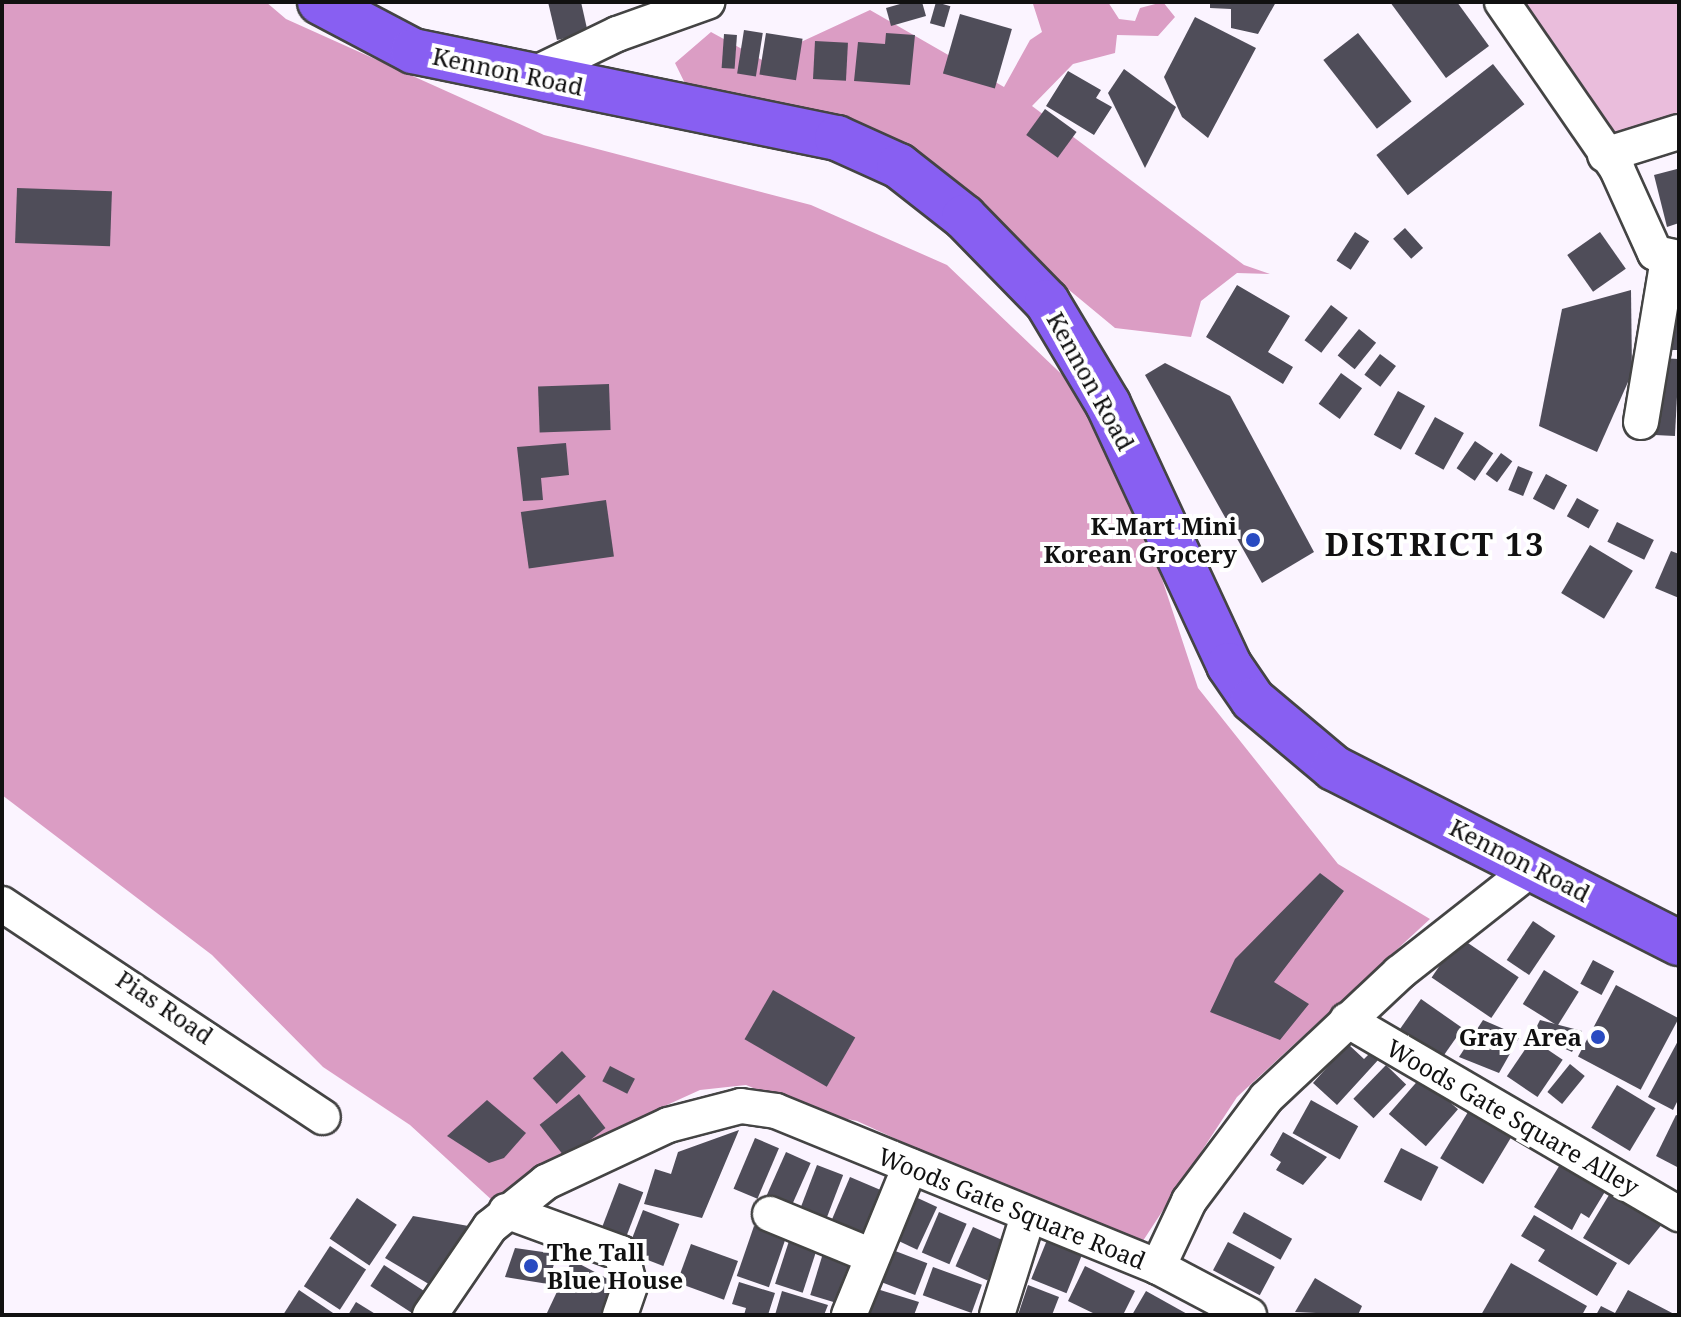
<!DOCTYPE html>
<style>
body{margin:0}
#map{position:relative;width:1681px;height:1317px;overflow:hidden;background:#fbf4ff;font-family:"Noto Serif",serif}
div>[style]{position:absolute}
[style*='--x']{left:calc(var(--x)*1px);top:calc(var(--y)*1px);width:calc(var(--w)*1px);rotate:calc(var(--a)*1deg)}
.green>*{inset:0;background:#eabddc}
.forest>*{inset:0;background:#db9dc4}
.building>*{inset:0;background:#4f4d59;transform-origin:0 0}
.roads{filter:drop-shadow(2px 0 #444) drop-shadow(-2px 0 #444) drop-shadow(0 2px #444) drop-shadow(0 -2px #444)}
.minor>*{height:34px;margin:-17px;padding:0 17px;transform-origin:17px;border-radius:17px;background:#fff}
.highway>*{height:44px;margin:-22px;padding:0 22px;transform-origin:22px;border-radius:22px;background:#885ff2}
.dots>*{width:22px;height:22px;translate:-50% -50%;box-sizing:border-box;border:4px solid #fff;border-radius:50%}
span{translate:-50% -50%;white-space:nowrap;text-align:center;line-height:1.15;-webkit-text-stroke:8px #fff;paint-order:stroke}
.street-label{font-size:24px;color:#111}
.poi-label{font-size:24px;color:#111;font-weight:700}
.right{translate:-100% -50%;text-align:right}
.left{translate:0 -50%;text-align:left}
.district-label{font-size:32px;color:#111;font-weight:700;letter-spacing:2px}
.frame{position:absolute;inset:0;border:4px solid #111;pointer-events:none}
</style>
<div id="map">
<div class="green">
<i style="clip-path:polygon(1523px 2px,1679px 2px,1679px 129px,1602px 148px)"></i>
</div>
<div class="forest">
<i style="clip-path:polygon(2px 2px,266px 2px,286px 19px,544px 135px,811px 205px,947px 265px,1076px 388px,1130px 482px,1198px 688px,1338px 864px,1430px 919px,1237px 1097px,1137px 1250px,857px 1121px,808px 1111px,746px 1085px,700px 1090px,625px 1124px,494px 1202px,410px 1125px,323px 1067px,212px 955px,2px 795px)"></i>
<i style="clip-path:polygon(993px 2px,1108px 2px,1119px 19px,1135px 21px,1140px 8px,1163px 2px,1175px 17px,1158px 36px,1117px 35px,1115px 53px,1073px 64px,1032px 106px,1244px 265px,1270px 274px,1237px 273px,1201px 301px,1191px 337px,1115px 328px,911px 159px,696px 106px,675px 63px,711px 32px,762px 60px,870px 10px,1004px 87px,1030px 40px,1042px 32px,1033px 4px)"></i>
</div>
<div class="building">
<i style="clip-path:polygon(548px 2px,581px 2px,588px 33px,557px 40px)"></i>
<i style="clip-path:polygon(907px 2px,922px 2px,926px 16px,891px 26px,886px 8px)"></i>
<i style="left:936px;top:2px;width:15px;height:22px;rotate:16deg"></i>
<i style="clip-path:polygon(1210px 2px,1276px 2px,1258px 34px,1231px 28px,1231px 9px,1210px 8px)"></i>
<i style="clip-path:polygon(1390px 2px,1457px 2px,1489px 46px,1446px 78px)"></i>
<i style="left:960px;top:14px;width:54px;height:62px;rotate:16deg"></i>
<i style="clip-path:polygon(1195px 17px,1256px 48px,1208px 138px,1182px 117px,1164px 77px)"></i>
<i style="left:744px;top:30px;width:19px;height:44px;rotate:9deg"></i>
<i style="left:766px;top:33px;width:37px;height:42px;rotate:9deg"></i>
<i style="clip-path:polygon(886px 33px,915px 35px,910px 85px,854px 81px,858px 42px,885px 44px)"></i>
<i style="left:1358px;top:33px;width:87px;height:44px;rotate:52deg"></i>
<i style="left:724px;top:34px;width:13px;height:34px;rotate:4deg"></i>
<i style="left:815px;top:41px;width:33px;height:38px;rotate:3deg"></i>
<i style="left:1493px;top:64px;width:51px;height:148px;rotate:52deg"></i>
<i style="clip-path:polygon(1124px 69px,1176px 107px,1145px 168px,1108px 93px)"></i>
<i style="clip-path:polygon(1068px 71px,1101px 90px,1096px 98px,1112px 107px,1094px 135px,1046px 106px)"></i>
<i style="left:1045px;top:109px;width:39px;height:32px;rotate:36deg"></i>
<i style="clip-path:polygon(1677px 169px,1679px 223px,1667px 227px,1654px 175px)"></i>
<i style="left:17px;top:188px;width:95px;height:55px;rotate:2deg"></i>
<i style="left:1405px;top:228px;width:27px;height:16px;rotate:48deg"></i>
<i style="left:1355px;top:232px;width:17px;height:34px;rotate:33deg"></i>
<i style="left:1600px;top:232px;width:45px;height:40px;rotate:55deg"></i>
<i style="clip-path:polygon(1237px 285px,1290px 316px,1268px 352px,1293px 367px,1283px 384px,1206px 337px)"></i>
<i style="clip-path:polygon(1631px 290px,1632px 373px,1597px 452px,1539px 426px,1562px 309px)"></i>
<i style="clip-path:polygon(1666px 304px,1679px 305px,1679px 350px,1663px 350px)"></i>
<i style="left:1331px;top:305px;width:21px;height:44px;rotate:37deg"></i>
<i style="left:1359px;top:329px;width:22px;height:34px;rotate:39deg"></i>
<i style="left:1380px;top:354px;width:20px;height:26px;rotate:37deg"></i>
<i style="left:1659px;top:358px;width:20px;height:77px;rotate:3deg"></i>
<i style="clip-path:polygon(1165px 363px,1230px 396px,1314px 552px,1262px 583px,1145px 375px)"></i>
<i style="left:1341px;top:373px;width:26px;height:38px;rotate:36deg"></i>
<i style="left:609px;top:384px;width:46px;height:71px;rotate:88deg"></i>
<i style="left:1398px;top:391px;width:31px;height:50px;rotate:29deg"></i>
<i style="left:1435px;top:417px;width:33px;height:42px;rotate:29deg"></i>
<i style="left:1475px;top:441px;width:22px;height:33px;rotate:34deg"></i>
<i style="clip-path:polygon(566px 443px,569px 475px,541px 478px,543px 500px,523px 501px,517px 447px)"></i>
<i style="left:1501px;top:453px;width:14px;height:26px;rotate:36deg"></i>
<i style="left:1518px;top:466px;width:16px;height:26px;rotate:22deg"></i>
<i style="left:1546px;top:474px;width:24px;height:28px;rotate:28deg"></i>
<i style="left:1577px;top:498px;width:25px;height:21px;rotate:29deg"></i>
<i style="left:606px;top:500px;width:57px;height:86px;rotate:82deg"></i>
<i style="left:1617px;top:522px;width:41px;height:22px;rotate:26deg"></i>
<i style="left:1590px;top:545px;width:50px;height:56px;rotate:31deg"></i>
<i style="clip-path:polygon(1671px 551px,1679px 554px,1679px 598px,1655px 588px)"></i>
<i style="clip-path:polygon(1320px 873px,1344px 891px,1274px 982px,1309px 1004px,1280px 1040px,1210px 1012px,1235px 959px)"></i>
<i style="left:1533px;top:921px;width:27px;height:47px;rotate:34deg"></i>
<i style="left:1459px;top:937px;width:72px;height:49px;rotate:34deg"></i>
<i style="left:1593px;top:960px;width:24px;height:27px;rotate:28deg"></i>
<i style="left:1544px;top:970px;width:41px;height:40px;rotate:32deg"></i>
<i style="left:1616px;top:985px;width:71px;height:81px;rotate:28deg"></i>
<i style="left:773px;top:990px;width:95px;height:57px;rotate:30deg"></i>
<i style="left:1421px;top:999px;width:51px;height:40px;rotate:35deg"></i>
<i style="clip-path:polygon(1483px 1020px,1520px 1036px,1499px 1073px,1459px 1057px)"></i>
<i style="clip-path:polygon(1540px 1020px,1582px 1031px,1572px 1052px,1533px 1034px)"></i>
<i style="left:1532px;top:1039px;width:37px;height:45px;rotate:34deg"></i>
<i style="clip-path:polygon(1679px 1039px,1679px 1098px,1673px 1110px,1648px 1097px)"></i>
<i style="clip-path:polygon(1348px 1044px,1364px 1059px,1371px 1052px,1379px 1059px,1337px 1105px,1313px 1083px)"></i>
<i style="left:562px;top:1051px;width:35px;height:40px;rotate:47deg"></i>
<i style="left:1570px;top:1064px;width:19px;height:36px;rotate:39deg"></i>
<i style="left:1386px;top:1065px;width:28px;height:47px;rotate:44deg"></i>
<i style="left:610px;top:1066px;width:28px;height:17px;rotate:27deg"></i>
<i style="left:1421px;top:1077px;width:49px;height:49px;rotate:41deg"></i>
<i style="left:1617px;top:1085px;width:45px;height:50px;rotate:31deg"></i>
<i style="left:579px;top:1094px;width:43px;height:50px;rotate:52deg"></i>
<i style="clip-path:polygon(487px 1100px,526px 1133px,504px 1158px,489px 1163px,447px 1136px)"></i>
<i style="left:1311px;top:1100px;width:54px;height:38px;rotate:29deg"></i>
<i style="left:1468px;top:1112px;width:50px;height:54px;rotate:31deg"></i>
<i style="clip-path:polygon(1676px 1115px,1679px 1116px,1679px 1168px,1656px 1156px)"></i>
<i style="clip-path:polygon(739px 1130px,702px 1218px,644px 1204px,655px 1169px,671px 1174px,678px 1152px)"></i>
<i style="clip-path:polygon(1283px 1132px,1327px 1157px,1303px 1185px,1276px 1170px,1281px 1162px,1270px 1155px)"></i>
<i style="left:755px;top:1138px;width:26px;height:55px;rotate:23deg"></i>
<i style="left:1401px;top:1148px;width:42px;height:38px;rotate:27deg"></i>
<i style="left:786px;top:1152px;width:27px;height:49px;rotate:24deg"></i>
<i style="clip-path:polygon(1561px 1163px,1606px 1190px,1589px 1218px,1581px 1213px,1572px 1230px,1534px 1207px)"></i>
<i style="left:817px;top:1165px;width:28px;height:49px;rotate:21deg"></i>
<i style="left:850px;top:1177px;width:39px;height:52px;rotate:23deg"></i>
<i style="left:619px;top:1183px;width:26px;height:50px;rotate:21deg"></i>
<i style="clip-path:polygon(1612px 1190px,1667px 1218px,1629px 1265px,1583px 1238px)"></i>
<i style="left:909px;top:1194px;width:31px;height:47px;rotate:25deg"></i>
<i style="left:357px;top:1198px;width:48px;height:49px;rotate:34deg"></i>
<i style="left:643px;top:1210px;width:39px;height:45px;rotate:21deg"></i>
<i style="left:939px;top:1212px;width:30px;height:44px;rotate:23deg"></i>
<i style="left:1244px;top:1212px;width:55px;height:24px;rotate:29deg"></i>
<i style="clip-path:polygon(1534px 1215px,1617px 1263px,1597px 1296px,1538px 1261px,1545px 1250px,1521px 1236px)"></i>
<i style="clip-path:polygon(413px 1216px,474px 1227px,432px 1286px,385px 1258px)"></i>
<i style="left:754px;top:1226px;width:34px;height:53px;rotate:19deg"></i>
<i style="left:973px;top:1227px;width:35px;height:43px;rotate:24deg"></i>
<i style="left:1047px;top:1240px;width:38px;height:42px;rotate:22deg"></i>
<i style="left:789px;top:1241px;width:29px;height:45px;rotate:18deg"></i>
<i style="left:1228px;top:1242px;width:53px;height:32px;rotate:28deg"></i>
<i style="left:691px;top:1244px;width:50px;height:41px;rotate:20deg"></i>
<i style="left:330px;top:1246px;width:43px;height:48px;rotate:33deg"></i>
<i style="clip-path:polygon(515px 1248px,557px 1254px,548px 1284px,505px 1277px)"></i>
<i style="left:890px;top:1249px;width:40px;height:34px;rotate:21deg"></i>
<i style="left:824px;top:1250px;width:39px;height:47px;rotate:17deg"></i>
<i style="clip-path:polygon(572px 1260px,610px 1280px,606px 1315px,546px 1315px)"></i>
<i style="clip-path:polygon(1511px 1263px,1587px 1306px,1582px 1315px,1481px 1315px)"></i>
<i style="left:384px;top:1265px;width:51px;height:25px;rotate:33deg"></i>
<i style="clip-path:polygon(1085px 1266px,1135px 1291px,1123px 1315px,1097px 1315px,1068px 1301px)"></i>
<i style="left:933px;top:1267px;width:52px;height:30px;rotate:20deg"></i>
<i style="clip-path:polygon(1315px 1278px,1362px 1306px,1358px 1315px,1295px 1312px)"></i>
<i style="clip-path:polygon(739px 1282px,775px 1293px,768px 1315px,744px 1315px,746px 1308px,732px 1304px)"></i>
<i style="clip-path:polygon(1028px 1285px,1059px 1297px,1052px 1315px,1018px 1315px)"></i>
<i style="clip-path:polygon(877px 1289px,919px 1302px,914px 1315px,869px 1315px)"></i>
<i style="clip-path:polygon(299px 1290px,336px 1315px,283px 1315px)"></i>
<i style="clip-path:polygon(1628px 1290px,1676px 1315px,1596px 1315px,1601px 1306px,1615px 1313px)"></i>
<i style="clip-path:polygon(782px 1291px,828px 1305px,824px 1315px,775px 1315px)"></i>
<i style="clip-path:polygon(1146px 1291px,1189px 1315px,1132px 1315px)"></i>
<i style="clip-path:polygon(356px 1302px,377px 1315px,348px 1315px)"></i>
</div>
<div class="roads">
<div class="minor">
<i style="--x:1502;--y:2;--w:203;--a:55.4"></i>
<i style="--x:1617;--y:169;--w:92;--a:65.7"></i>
<i style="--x:1655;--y:253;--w:25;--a:12"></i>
<i style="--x:526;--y:78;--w:101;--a:-25.8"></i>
<i style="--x:617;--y:34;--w:96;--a:-19.6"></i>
<i style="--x:1605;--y:155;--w:77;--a:-17.3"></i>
<i style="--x:1641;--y:422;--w:165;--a:-80.6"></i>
<i style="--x:2;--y:904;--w:385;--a:33.6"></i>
<i style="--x:1347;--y:1020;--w:385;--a:30.3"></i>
<i style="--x:506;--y:1211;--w:122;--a:20.1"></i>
<i style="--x:621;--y:1253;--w:34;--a:75"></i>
<i style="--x:630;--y:1286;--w:31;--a:109"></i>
<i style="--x:770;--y:1214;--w:110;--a:22.4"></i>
<i style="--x:1158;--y:1267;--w:73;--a:-64.8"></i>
<i style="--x:1189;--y:1201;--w:129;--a:-53.2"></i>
<i style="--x:1266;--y:1098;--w:183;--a:-43.2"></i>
<i style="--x:1399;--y:973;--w:173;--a:-38.2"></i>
<i style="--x:430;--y:1315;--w:107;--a:-55.7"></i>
<i style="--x:490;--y:1227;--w:72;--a:-38.8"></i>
<i style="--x:546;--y:1182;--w:135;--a:-25"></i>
<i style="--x:668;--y:1125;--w:75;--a:-14.6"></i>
<i style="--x:741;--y:1106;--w:35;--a:8"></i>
<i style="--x:776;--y:1111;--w:413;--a:22.2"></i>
<i style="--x:1158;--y:1267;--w:103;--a:27.8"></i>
<i style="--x:849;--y:1315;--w:161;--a:-67.7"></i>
<i style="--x:997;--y:1315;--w:101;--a:-72.6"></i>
</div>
<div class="highway">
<i style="--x:320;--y:2;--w:105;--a:27.8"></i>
<i style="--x:413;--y:51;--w:433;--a:11.6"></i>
<i style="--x:837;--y:138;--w:68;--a:24.3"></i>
<i style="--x:899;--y:166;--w:83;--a:38.1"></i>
<i style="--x:964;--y:217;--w:119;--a:45.7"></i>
<i style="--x:1047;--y:302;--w:119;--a:59.1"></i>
<i style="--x:1108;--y:404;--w:288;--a:65.1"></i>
<i style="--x:1229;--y:665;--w:42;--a:55.6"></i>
<i style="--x:1253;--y:700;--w:106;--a:40"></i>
<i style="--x:1334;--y:768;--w:387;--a:26.9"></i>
</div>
</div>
<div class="dots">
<i style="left:1253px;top:540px;background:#294bc1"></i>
<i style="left:1598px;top:1037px;background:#294bc1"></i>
<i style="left:531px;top:1266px;background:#294bc1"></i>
</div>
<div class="street-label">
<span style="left:508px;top:71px;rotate:12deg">Kennon Road</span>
<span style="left:1091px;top:381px;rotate:61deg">Kennon Road</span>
<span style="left:1520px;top:860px;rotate:27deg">Kennon Road</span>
<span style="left:165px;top:1007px;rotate:34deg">Pias Road</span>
<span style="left:1513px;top:1117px;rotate:30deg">Woods Gate Square Alley</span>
<span style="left:1012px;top:1208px;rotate:22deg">Woods Gate Square Road</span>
</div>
<div class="poi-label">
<span class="right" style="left:1237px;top:540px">K-Mart Mini<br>Korean Grocery</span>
<span class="right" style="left:1582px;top:1037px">Gray Area</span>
<span class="left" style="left:547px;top:1266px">The Tall<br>Blue House</span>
</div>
<div class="district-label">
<span style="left:1435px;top:544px">DISTRICT 13</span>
</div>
<div class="frame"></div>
</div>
